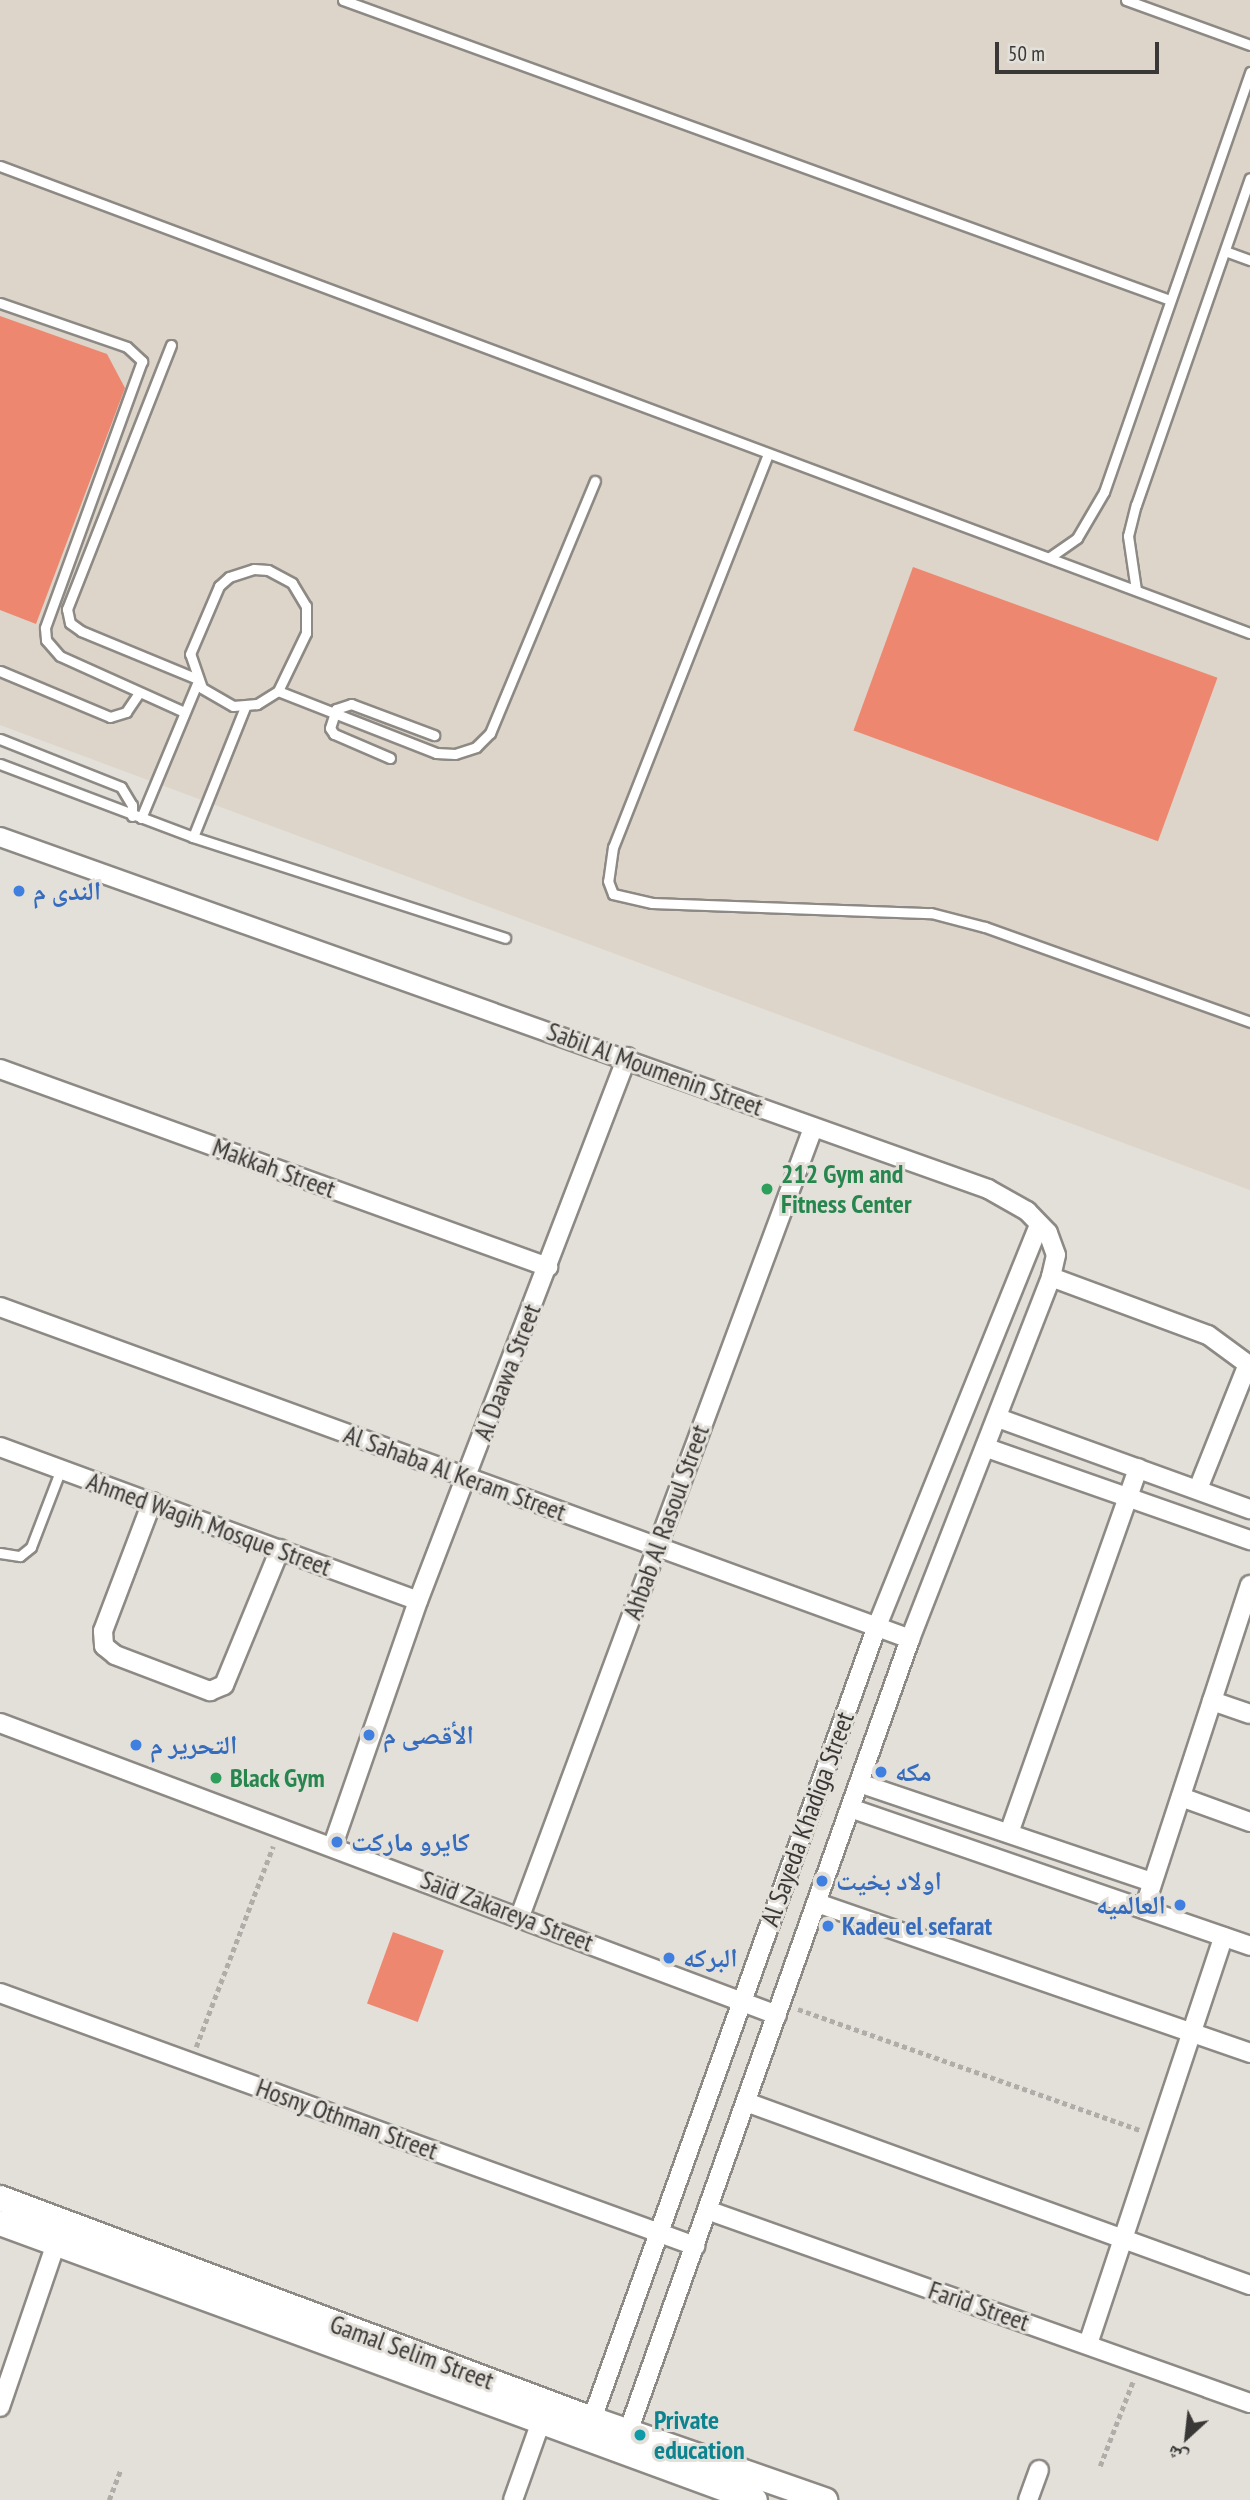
<!DOCTYPE html>
<meta charset="utf-8">
<style>
body{margin:0}
#map{position:relative;width:1250px;height:2500px;overflow:hidden;background:#e3e0da;font-family:"PT Sans Narrow","Noto Naskh Arabic",sans-serif}
div>[style]{position:absolute}
[style*='--x']{left:calc(var(--x)*1px);top:calc(var(--y)*1px);width:calc(var(--w)*1px);rotate:calc(var(--a)*1deg)}
.built>*{inset:0;background:#ddd5c9}
.building>*{inset:0;background:#ed8770;transform-origin:0 0}
.path>*{height:4.5px;margin-top:-2.25px;transform-origin:0;background:repeating-linear-gradient(90deg,#b0ada8 0 5px,transparent 0 8.5px)}
.roads{filter:drop-shadow(2px 0 #8d8984) drop-shadow(-2px 0 #8d8984) drop-shadow(0 2px #8d8984) drop-shadow(0 -2px #8d8984)}
.service>*{height:9px;margin:-4.5px;padding:0 4.5px;transform-origin:4.5px;border-radius:4.5px;background:#fff}
.minor>*{height:18px;margin:-9px;padding:0 9px;transform-origin:9px;border-radius:9px;background:#fff}
.secondary>*{height:24px;margin:-12px;padding:0 12px;transform-origin:12px;border-radius:12px;background:#fff}
.dots>*{width:19px;height:19px;translate:-50% -50%;box-sizing:border-box;border:4px solid #e3e0da;border-radius:50%}
span{translate:-50% -50%;white-space:nowrap;text-align:center;line-height:1.15;-webkit-text-stroke:6px #e3e0da;paint-order:stroke}
.shop-label{font-size:26px;color:#366cbe;font-weight:700}
.left{translate:0 -50%;text-align:left}
.right{translate:-100% -50%;text-align:right}
.street-label{font-size:26px;color:#3a3836}
.leisure-label{font-size:26px;color:#27864d;font-weight:700}
.culture-label{font-size:26px;color:#0d838f;font-weight:700}
.north{position:absolute;left:1152px;top:2402px;width:70px;height:70px;-webkit-text-stroke:5px #e3e0da;paint-order:stroke;rotate:207deg;font-size:19px;font-weight:700;line-height:28px;text-align:center;color:#3a3836}
.north::after{content:'';display:block;margin:auto;width:24px;height:32px;background:#3a3836;clip-path:polygon(50% 0,100% 100%,50% 72%,0 100%)}
.scale{position:absolute;left:995px;top:42px;width:164px;height:32px;box-sizing:border-box;border:4px solid #3a3836;border-top:0;padding-left:9px;font-size:21px;line-height:24px;white-space:nowrap;color:#3a3836;-webkit-text-stroke:5px #e3e0da;paint-order:stroke}
</style>
<div id="map">
<div class="built">
<i style="clip-path:polygon(0 0,1250px 0,1250px 1190px,0 725px)"></i>
</div>
<div class="building">
<i style="clip-path:polygon(0 316px,107px 354px,125px 388px,36px 624px,0 610px)"></i>
<i style="left:913px;top:567px;width:324px;height:174px;rotate:20deg"></i>
<i style="left:393px;top:1932px;width:54px;height:76px;rotate:20deg"></i>
</div>
<div class="path">
<i style="--x:798;--y:2009;--w:363;--a:19.5"></i>
<i style="--x:196;--y:2047;--w:215;--a:-69"></i>
<i style="--x:1100;--y:2466;--w:93;--a:-68.7"></i>
<i style="--x:109;--y:2500;--w:31;--a:-69"></i>
</div>
<div class="roads">
<div class="service">
<i style="--x:343;--y:0;--w:880;--a:19.94"></i>
<i style="--x:1126;--y:0;--w:132;--a:19.9"></i>
<i style="--x:0;--y:166;--w:1334;--a:20.49"></i>
<i style="--x:1225;--y:251;--w:27;--a:20"></i>
<i style="--x:0;--y:303;--w:134;--a:19.1"></i>
<i style="--x:127;--y:347;--w:21;--a:43"></i>
<i style="--x:142;--y:361;--w:284;--a:110"></i>
<i style="--x:45;--y:628;--w:12;--a:85"></i>
<i style="--x:46;--y:640;--w:21;--a:49"></i>
<i style="--x:60;--y:656;--w:136;--a:24.3"></i>
<i style="--x:171;--y:345;--w:284;--a:111.5"></i>
<i style="--x:67;--y:609;--w:14;--a:78"></i>
<i style="--x:70;--y:623;--w:14;--a:36"></i>
<i style="--x:81;--y:631;--w:123;--a:22.4"></i>
<i style="--x:768;--y:454;--w:422;--a:111.5"></i>
<i style="--x:613;--y:847;--w:34;--a:98"></i>
<i style="--x:608;--y:881;--w:14;--a:69"></i>
<i style="--x:613;--y:894;--w:40;--a:13"></i>
<i style="--x:652;--y:903;--w:279;--a:2.1"></i>
<i style="--x:931;--y:913;--w:56;--a:14.5"></i>
<i style="--x:985;--y:927;--w:282;--a:19.7"></i>
<i style="--x:1050;--y:557;--w:33;--a:-35"></i>
<i style="--x:1077;--y:538;--w:53;--a:-59.6"></i>
<i style="--x:1104;--y:492;--w:445;--a:-70.8"></i>
<i style="--x:254;--y:569;--w:14;--a:4"></i>
<i style="--x:268;--y:570;--w:27;--a:28"></i>
<i style="--x:292;--y:583;--w:27;--a:59"></i>
<i style="--x:306;--y:606;--w:27;--a:90"></i>
<i style="--x:306;--y:633;--w:64;--a:115.8"></i>
<i style="--x:278;--y:691;--w:25;--a:148"></i>
<i style="--x:257;--y:704;--w:24;--a:175"></i>
<i style="--x:233;--y:706;--w:36;--a:-150"></i>
<i style="--x:202;--y:688;--w:36;--a:-109"></i>
<i style="--x:190;--y:654;--w:74;--a:-66.9"></i>
<i style="--x:219;--y:586;--w:13;--a:-42"></i>
<i style="--x:229;--y:577;--w:26;--a:-18"></i>
<i style="--x:1136;--y:590;--w:55;--a:-98.4"></i>
<i style="--x:1128;--y:536;--w:32;--a:-76"></i>
<i style="--x:1136;--y:505;--w:346;--a:-70.8"></i>
<i style="--x:0;--y:671;--w:119;--a:22.7"></i>
<i style="--x:110;--y:717;--w:17;--a:-17"></i>
<i style="--x:126;--y:712;--w:23;--a:-56"></i>
<i style="--x:278;--y:691;--w:170;--a:21.4"></i>
<i style="--x:436;--y:753;--w:19;--a:3"></i>
<i style="--x:455;--y:754;--w:22;--a:-18"></i>
<i style="--x:476;--y:747;--w:20;--a:-45"></i>
<i style="--x:490;--y:733;--w:273;--a:-67.4"></i>
<i style="--x:0;--y:739;--w:130;--a:21.6"></i>
<i style="--x:121;--y:787;--w:21;--a:59"></i>
<i style="--x:132;--y:805;--w:11;--a:90"></i>
<i style="--x:390;--y:758;--w:61;--a:-156.8"></i>
<i style="--x:334;--y:734;--w:7;--a:-124"></i>
<i style="--x:330;--y:728;--w:20;--a:-72"></i>
<i style="--x:336;--y:709;--w:16;--a:-18"></i>
<i style="--x:351;--y:704;--w:89;--a:20.5"></i>
<i style="--x:0;--y:764;--w:206;--a:20.7"></i>
<i style="--x:193;--y:837;--w:328;--a:17.9"></i>
<i style="--x:141;--y:818;--w:148;--a:-67.4"></i>
<i style="--x:193;--y:837;--w:140;--a:-68.2"></i>
<i style="--x:0;--y:1553;--w:20;--a:9"></i>
<i style="--x:20;--y:1556;--w:14;--a:-39"></i>
<i style="--x:31;--y:1547;--w:84;--a:-69"></i>
</div>
<div class="minor">
<i style="--x:0;--y:837;--w:1049;--a:19.61"></i>
<i style="--x:988;--y:1189;--w:45;--a:29.4"></i>
<i style="--x:1027;--y:1211;--w:30;--a:46"></i>
<i style="--x:1048;--y:1233;--w:23;--a:70"></i>
<i style="--x:1056;--y:1255;--w:23;--a:103"></i>
<i style="--x:1051;--y:1277;--w:167;--a:20.3"></i>
<i style="--x:1208;--y:1335;--w:52;--a:36.4"></i>
<i style="--x:0;--y:1069;--w:583;--a:19.87"></i>
<i style="--x:0;--y:1307;--w:969;--a:20.04"></i>
<i style="--x:998;--y:1418;--w:268;--a:19.9"></i>
<i style="--x:0;--y:1447;--w:445;--a:20.2"></i>
<i style="--x:987;--y:1448;--w:279;--a:19.3"></i>
<i style="--x:1198;--y:1489;--w:135;--a:-68.2"></i>
<i style="--x:152;--y:1502;--w:138;--a:110.8"></i>
<i style="--x:103;--y:1631;--w:15;--a:86"></i>
<i style="--x:104;--y:1646;--w:14;--a:39"></i>
<i style="--x:115;--y:1655;--w:102;--a:20.8"></i>
<i style="--x:210;--y:1691;--w:15;--a:-23"></i>
<i style="--x:224;--y:1685;--w:147;--a:-67.6"></i>
<i style="--x:1212;--y:1701;--w:40;--a:18.9"></i>
<i style="--x:0;--y:1723;--w:830;--a:20.6"></i>
<i style="--x:859;--y:1783;--w:309;--a:18.7"></i>
<i style="--x:1181;--y:1797;--w:73;--a:19.9"></i>
<i style="--x:850;--y:1808;--w:423;--a:19"></i>
<i style="--x:1009;--y:1833;--w:387;--a:-70.5"></i>
<i style="--x:333;--y:1845;--w:258;--a:-70.8"></i>
<i style="--x:418;--y:1601;--w:583;--a:-68.98"></i>
<i style="--x:817;--y:1903;--w:458;--a:19.1"></i>
<i style="--x:1144;--y:1909;--w:341;--a:-71.9"></i>
<i style="--x:520;--y:1916;--w:841;--a:-69.6"></i>
<i style="--x:0;--y:1993;--w:740;--a:20"></i>
<i style="--x:746;--y:2102;--w:536;--a:19.96"></i>
<i style="--x:707;--y:2210;--w:576;--a:19.57"></i>
<i style="--x:1088;--y:2344;--w:429;--a:-71.6"></i>
<i style="--x:0;--y:2407;--w:185;--a:-71.1"></i>
<i style="--x:592;--y:2419;--w:843;--a:-70.23"></i>
<i style="--x:877;--y:1626;--w:432;--a:-68"></i>
<i style="--x:628;--y:2432;--w:842;--a:-70.42"></i>
<i style="--x:910;--y:1639;--w:388;--a:-68.7"></i>
<i style="--x:513;--y:2500;--w:81;--a:-70.4"></i>
<i style="--x:1028;--y:2500;--w:32;--a:-70"></i>
</div>
<div class="secondary">
<i style="--x:0;--y:2198;--w:632;--a:20.47"></i>
<i style="--x:592;--y:2419;--w:247;--a:19.2"></i>
<i style="--x:0;--y:2223;--w:804;--a:20.15"></i>
</div>
</div>
<div class="dots">
<i style="left:19px;top:891px;background:#3f7fe0"></i>
<i style="left:767px;top:1189px;background:#2e9e5b"></i>
<i style="left:369px;top:1735px;background:#3f7fe0"></i>
<i style="left:136px;top:1745px;background:#3f7fe0"></i>
<i style="left:881px;top:1772px;background:#3f7fe0"></i>
<i style="left:216px;top:1778px;background:#2e9e5b"></i>
<i style="left:337px;top:1842px;background:#3f7fe0"></i>
<i style="left:822px;top:1881px;background:#3f7fe0"></i>
<i style="left:1180px;top:1905px;background:#3f7fe0"></i>
<i style="left:828px;top:1926px;background:#3f7fe0"></i>
<i style="left:669px;top:1958px;background:#3f7fe0"></i>
<i style="left:640px;top:2435px;background:#0f9aa8"></i>
</div>
<div class="shop-label">
<span class="left" style="left:33px;top:891px">الندى م</span>
<span class="left" style="left:383px;top:1735px">الأقصى م</span>
<span class="left" style="left:150px;top:1745px">التحرير م</span>
<span class="left" style="left:895px;top:1772px">مكه</span>
<span class="left" style="left:351px;top:1842px">كايرو ماركت</span>
<span class="left" style="left:836px;top:1881px">اولاد بخيت</span>
<span class="right" style="left:1166px;top:1905px">العالميه</span>
<span class="left" style="left:842px;top:1926px">Kadeu el sefarat</span>
<span class="left" style="left:683px;top:1958px">البركه</span>
</div>
<div class="street-label">
<span style="left:655px;top:1069px;rotate:20deg">Sabil Al Moumenin Street</span>
<span style="left:274px;top:1168px;rotate:20deg">Makkah Street</span>
<span style="left:507px;top:1372px;rotate:-69deg">Al Daawa Street</span>
<span style="left:455px;top:1473px;rotate:20deg">Al Sahaba Al Keram Street</span>
<span style="left:666px;top:1522px;rotate:-70deg">Ahbab Al Rasoul Street</span>
<span style="left:209px;top:1524px;rotate:20deg">Ahmed Wagih Mosque Street</span>
<span style="left:807px;top:1819px;rotate:-70deg">Al Sayeda Khadiga Street</span>
<span style="left:507px;top:1911px;rotate:21deg">Said Zakareya Street</span>
<span style="left:347px;top:2119px;rotate:20deg">Hosny Othman Street</span>
<span style="left:979px;top:2306px;rotate:19deg">Farid Street</span>
<span style="left:412px;top:2352px;rotate:20deg">Gamal Selim Street</span>
</div>
<div class="leisure-label">
<span class="left" style="left:781px;top:1189px">212 Gym and<br>Fitness Center</span>
<span class="left" style="left:230px;top:1778px">Black Gym</span>
</div>
<div class="culture-label">
<span class="left" style="left:654px;top:2435px">Private<br>education</span>
</div>
<div class="north">ش</div>
<div class="scale">50 m</div>
</div>
